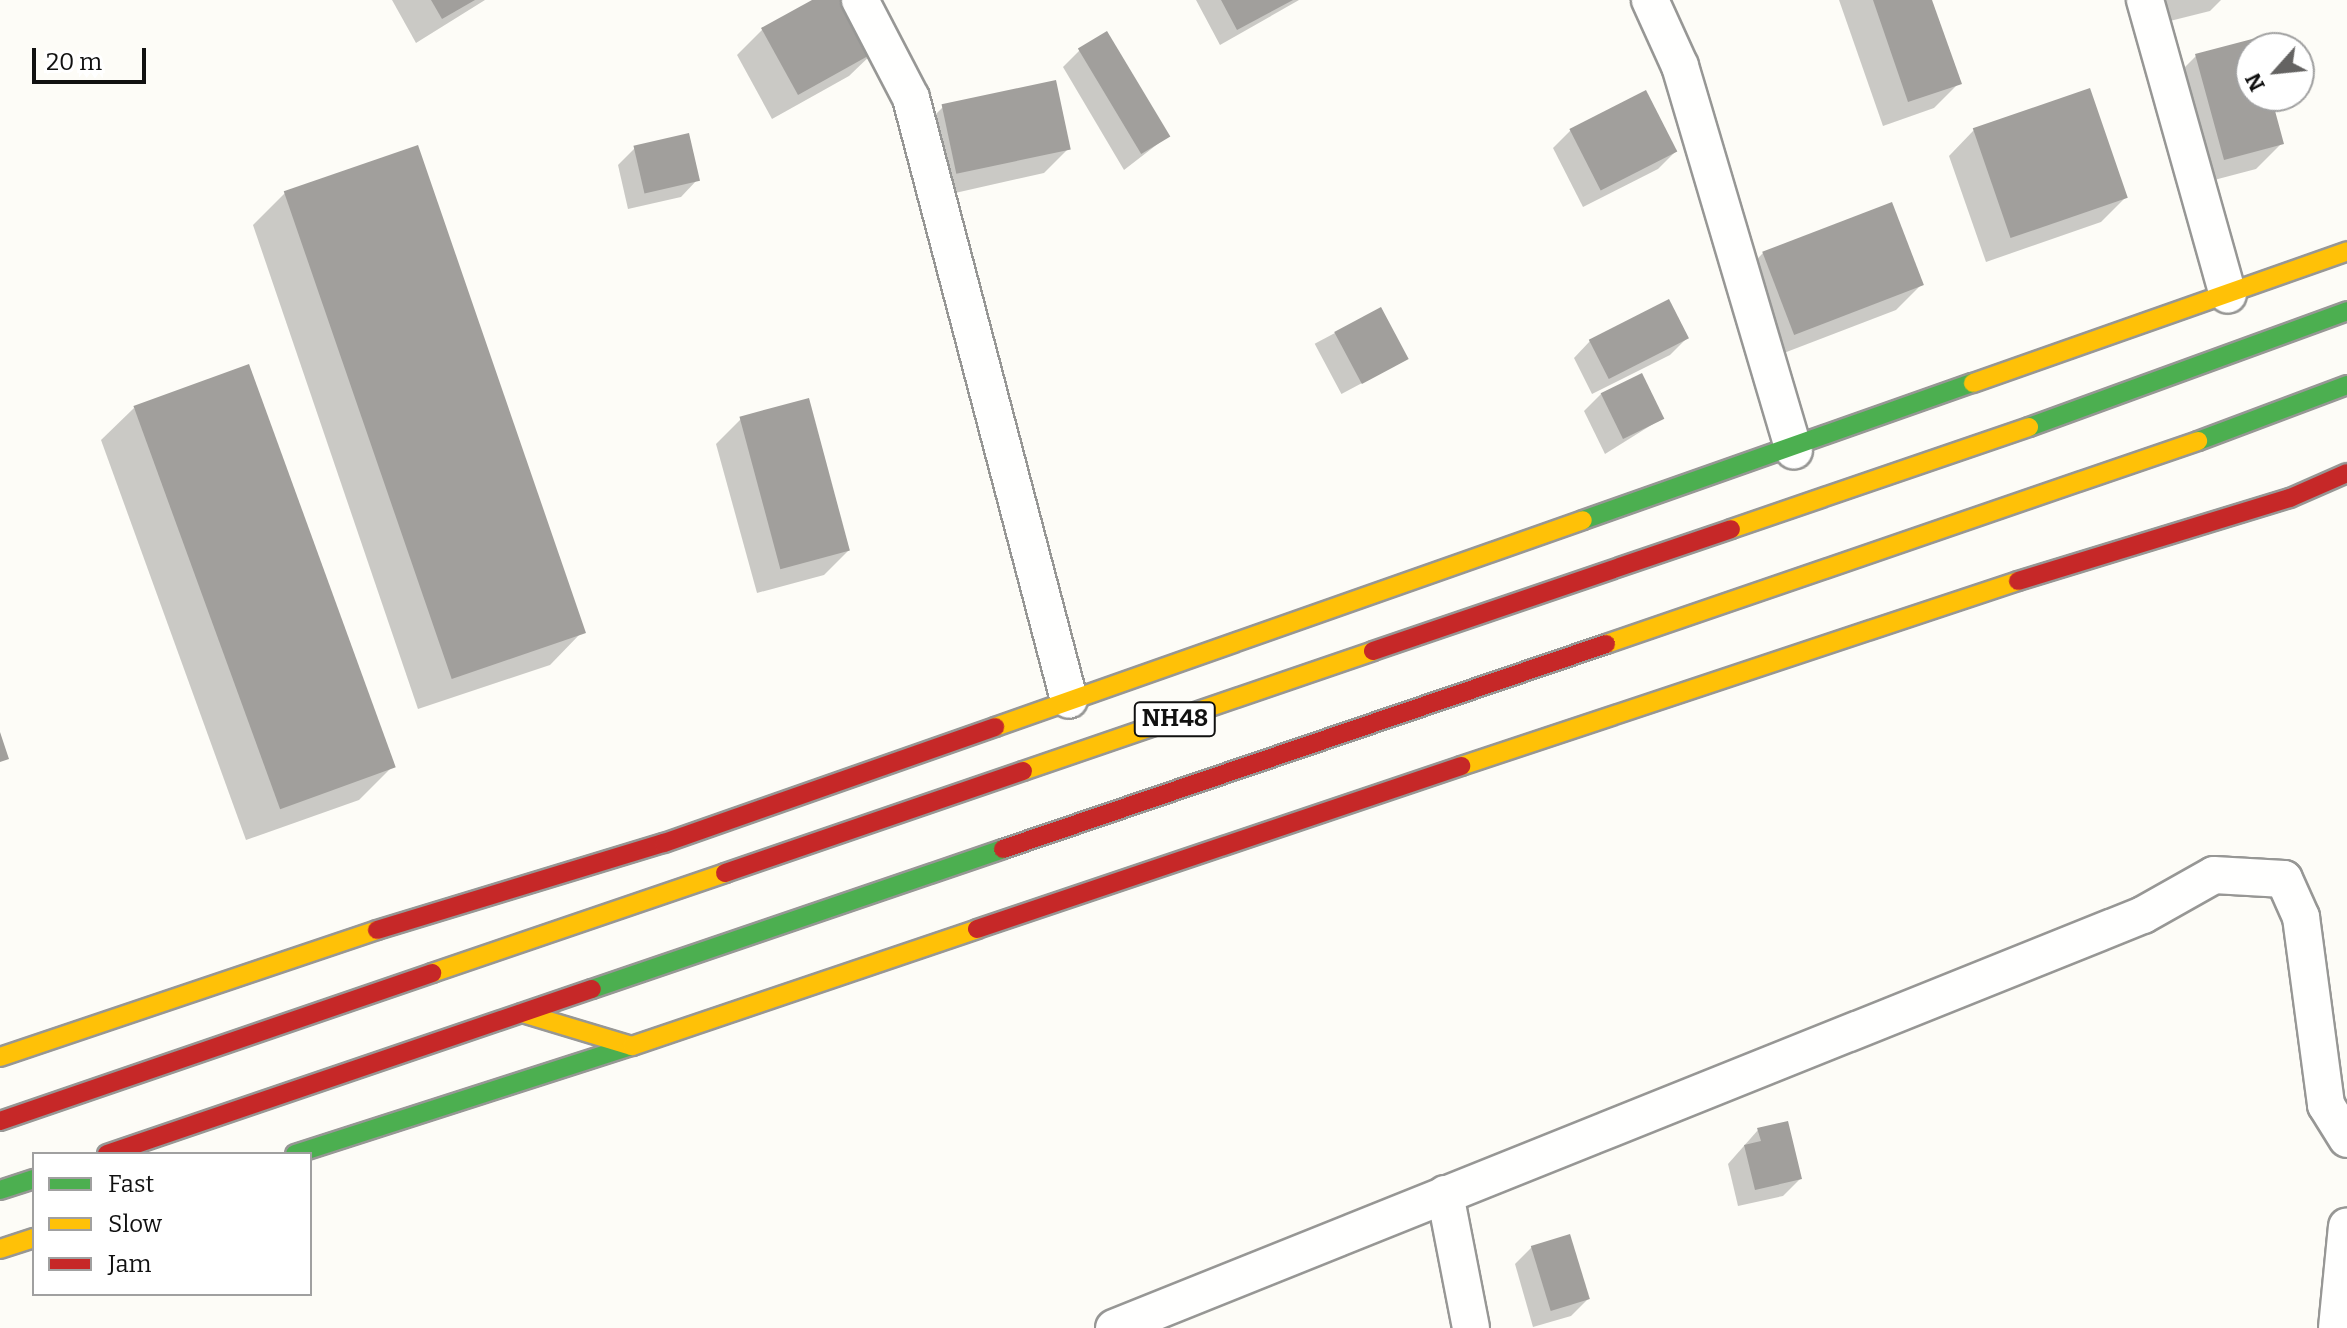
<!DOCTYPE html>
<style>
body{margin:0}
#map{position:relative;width:2347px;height:1328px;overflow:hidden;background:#fdfcf7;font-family:Bitter,serif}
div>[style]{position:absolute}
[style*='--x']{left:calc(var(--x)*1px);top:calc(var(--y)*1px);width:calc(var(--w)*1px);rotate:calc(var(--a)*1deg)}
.shadow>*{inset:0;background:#0003;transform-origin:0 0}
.building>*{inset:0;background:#a19f9c;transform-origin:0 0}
.roads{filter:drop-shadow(2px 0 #979795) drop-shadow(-2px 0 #979795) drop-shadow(0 2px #979795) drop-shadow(0 -2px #979795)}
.street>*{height:36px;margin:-18px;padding:0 18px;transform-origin:18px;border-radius:18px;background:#fffffe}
.fast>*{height:18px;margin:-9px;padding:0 9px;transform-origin:9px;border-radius:9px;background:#4caf50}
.slow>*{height:18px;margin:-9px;padding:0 9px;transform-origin:9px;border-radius:9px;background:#ffc107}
.jam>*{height:18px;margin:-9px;padding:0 9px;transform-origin:9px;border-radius:9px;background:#c62828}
span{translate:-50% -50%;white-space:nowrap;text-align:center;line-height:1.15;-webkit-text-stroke:8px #fff;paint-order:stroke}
.shield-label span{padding:2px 6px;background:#fff;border:2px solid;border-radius:6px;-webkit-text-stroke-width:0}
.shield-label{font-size:24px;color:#111;font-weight:700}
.legend{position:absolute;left:32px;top:1152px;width:280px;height:144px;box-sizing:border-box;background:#fff;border:2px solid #a0a0a0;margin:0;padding:10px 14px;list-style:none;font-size:24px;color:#111}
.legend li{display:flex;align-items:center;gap:16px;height:40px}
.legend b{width:40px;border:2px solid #a0a0a0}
.north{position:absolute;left:2235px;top:32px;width:80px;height:80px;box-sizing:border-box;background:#fff;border:2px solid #a0a0a0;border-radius:50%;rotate:243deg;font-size:22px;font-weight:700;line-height:32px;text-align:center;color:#111}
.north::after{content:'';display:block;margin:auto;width:28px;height:36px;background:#646362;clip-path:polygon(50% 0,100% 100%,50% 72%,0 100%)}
.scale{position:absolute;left:32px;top:48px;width:114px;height:36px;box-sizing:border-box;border:4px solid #111;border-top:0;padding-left:10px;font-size:24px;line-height:28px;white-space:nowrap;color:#111;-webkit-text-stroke:6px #fff;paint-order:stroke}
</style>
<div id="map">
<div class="shadow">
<i style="clip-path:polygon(392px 0,485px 0,416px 43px)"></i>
<i style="clip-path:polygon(816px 0,875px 51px,849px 76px,772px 119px,737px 55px,762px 30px)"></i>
<i style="clip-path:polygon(1196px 0,1299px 0,1220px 45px)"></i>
<i style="clip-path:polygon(1839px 0,1930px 0,1959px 83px,1934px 108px,1883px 126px)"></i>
<i style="clip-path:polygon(2144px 0,2221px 0,2210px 11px,2150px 26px)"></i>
<i style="clip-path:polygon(2254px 41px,2251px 96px,2269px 96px,2281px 144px,2256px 169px,2199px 184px,2171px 81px,2196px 56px)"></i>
<i style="clip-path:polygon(1080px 50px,1168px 136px,1124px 170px,1063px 67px)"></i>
<i style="clip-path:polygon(1645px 93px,1675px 152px,1658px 169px,1583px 207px,1553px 148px,1570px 131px)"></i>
<i style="clip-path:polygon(943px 107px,1069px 148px,1044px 173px,933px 198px,918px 132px)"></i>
<i style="clip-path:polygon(1974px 130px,2126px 197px,2101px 222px,1986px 262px,1949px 156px)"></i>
<i style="clip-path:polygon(635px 148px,697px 180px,681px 197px,628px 209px,618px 165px)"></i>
<i style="clip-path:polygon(285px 193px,582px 632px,550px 665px,418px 709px,253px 225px)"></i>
<i style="clip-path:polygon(1763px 253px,1921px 285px,1896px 310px,1768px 359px,1738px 279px)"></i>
<i style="left:1380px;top:309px;width:57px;height:74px;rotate:62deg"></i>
<i style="clip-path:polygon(1687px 338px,1670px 355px,1592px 394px,1574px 358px,1590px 341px)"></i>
<i style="clip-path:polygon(1601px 394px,1661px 419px,1605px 454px,1584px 411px)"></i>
<i style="clip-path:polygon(134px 408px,392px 767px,359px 800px,246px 840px,101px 440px)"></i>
<i style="clip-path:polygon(741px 419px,849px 550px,824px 575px,757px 593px,716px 444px)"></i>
<i style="clip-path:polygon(1758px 1130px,1800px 1179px,1783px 1196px,1738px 1206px,1728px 1164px)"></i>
<i style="clip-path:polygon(1532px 1247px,1588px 1299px,1571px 1316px,1533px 1327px,1515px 1264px)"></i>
</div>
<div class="building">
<i style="clip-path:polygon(431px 0,475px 0,442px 19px)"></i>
<i style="clip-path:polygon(812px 0,849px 0,877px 51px,798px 95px,761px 28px)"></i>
<i style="clip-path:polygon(1221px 0,1293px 0,1237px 30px)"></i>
<i style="clip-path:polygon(1873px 0,1932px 0,1962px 84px,1908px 102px)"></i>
<i style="left:1107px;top:31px;width:123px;height:34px;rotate:59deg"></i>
<i style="clip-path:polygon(2256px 38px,2251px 96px,2271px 96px,2284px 144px,2224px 160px,2195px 54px)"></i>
<i style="left:1056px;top:80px;width:71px;height:117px;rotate:78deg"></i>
<i style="left:2090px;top:88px;width:116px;height:124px;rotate:71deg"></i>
<i style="left:1646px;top:90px;width:69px;height:86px;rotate:63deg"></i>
<i style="left:689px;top:133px;width:49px;height:57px;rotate:77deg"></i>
<i style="left:418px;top:145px;width:516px;height:142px;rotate:71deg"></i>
<i style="left:1892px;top:202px;width:89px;height:139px;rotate:69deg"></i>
<i style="left:1669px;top:299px;width:44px;height:90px;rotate:63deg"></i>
<i style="left:1381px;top:307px;width:59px;height:53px;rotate:62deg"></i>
<i style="left:249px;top:364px;width:429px;height:123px;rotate:70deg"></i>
<i style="left:1642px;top:373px;width:51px;height:46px;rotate:64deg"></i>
<i style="left:809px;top:398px;width:158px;height:72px;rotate:75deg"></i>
<i style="clip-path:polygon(0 732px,9px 759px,0 762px)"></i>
<i style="clip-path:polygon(1788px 1121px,1802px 1179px,1755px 1190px,1744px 1145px,1761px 1141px,1757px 1128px)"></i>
<i style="left:1570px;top:1234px;width:68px;height:41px;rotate:73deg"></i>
</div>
<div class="roads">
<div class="street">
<i style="--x:860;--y:0;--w:110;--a:62.5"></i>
<i style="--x:911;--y:98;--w:622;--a:75.29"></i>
<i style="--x:1650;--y:0;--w:72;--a:65.6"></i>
<i style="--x:1680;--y:66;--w:401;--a:73.5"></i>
<i style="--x:2145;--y:0;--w:306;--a:74.3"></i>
<i style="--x:1445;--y:1194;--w:136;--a:79"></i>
<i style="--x:1114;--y:1328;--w:1109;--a:-21.87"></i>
<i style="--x:2143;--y:915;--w:81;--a:-29.4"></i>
<i style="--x:2214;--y:875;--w:70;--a:3.3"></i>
<i style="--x:2284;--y:879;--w:42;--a:65.9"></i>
<i style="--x:2301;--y:917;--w:190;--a:82.4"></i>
<i style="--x:2326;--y:1105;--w:40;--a:58"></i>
<i style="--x:2337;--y:1328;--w:102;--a:-84.4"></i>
</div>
<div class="fast">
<i style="--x:2029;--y:427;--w:338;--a:-20"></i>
<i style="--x:2198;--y:441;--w:159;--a:-20.6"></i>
<i style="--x:1583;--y:520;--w:413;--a:-19.4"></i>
<i style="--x:592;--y:989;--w:434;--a:-18.8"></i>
<i style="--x:295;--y:1154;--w:354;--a:-17.8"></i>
<i style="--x:0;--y:1190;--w:36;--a:-18"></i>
</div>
<div class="slow">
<i style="--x:1973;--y:383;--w:397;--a:-19.4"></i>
<i style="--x:1731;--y:529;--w:315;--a:-18.9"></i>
<i style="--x:1606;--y:644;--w:626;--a:-18.93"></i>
<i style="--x:995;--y:727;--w:623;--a:-19.39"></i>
<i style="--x:1461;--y:766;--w:587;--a:-18.37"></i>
<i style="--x:1023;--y:771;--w:370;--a:-18.9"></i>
<i style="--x:432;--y:973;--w:310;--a:-18.8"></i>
<i style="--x:522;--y:1013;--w:115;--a:16.7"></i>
<i style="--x:632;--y:1046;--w:364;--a:-18.7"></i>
<i style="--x:0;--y:1057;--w:398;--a:-18.6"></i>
<i style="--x:0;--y:1249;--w:36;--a:-18"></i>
</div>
<div class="jam">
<i style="--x:2018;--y:581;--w:284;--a:-17"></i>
<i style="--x:2290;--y:498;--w:62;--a:-23.7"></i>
<i style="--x:1373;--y:651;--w:378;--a:-18.8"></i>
<i style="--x:1003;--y:849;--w:637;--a:-18.78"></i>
<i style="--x:725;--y:873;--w:315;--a:-18.9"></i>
<i style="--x:977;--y:929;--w:511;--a:-18.61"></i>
<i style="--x:377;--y:930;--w:300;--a:-16.9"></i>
<i style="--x:664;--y:843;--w:351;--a:-19.3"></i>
<i style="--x:0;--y:1121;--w:457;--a:-18.9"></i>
<i style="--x:107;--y:1154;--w:512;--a:-18.79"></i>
</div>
</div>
<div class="shield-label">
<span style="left:1175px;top:719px">NH48</span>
</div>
<ul class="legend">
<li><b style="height:10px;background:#4caf50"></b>Fast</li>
<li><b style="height:10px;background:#ffc107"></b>Slow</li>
<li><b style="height:10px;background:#c62828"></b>Jam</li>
</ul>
<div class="north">N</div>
<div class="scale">20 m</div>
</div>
